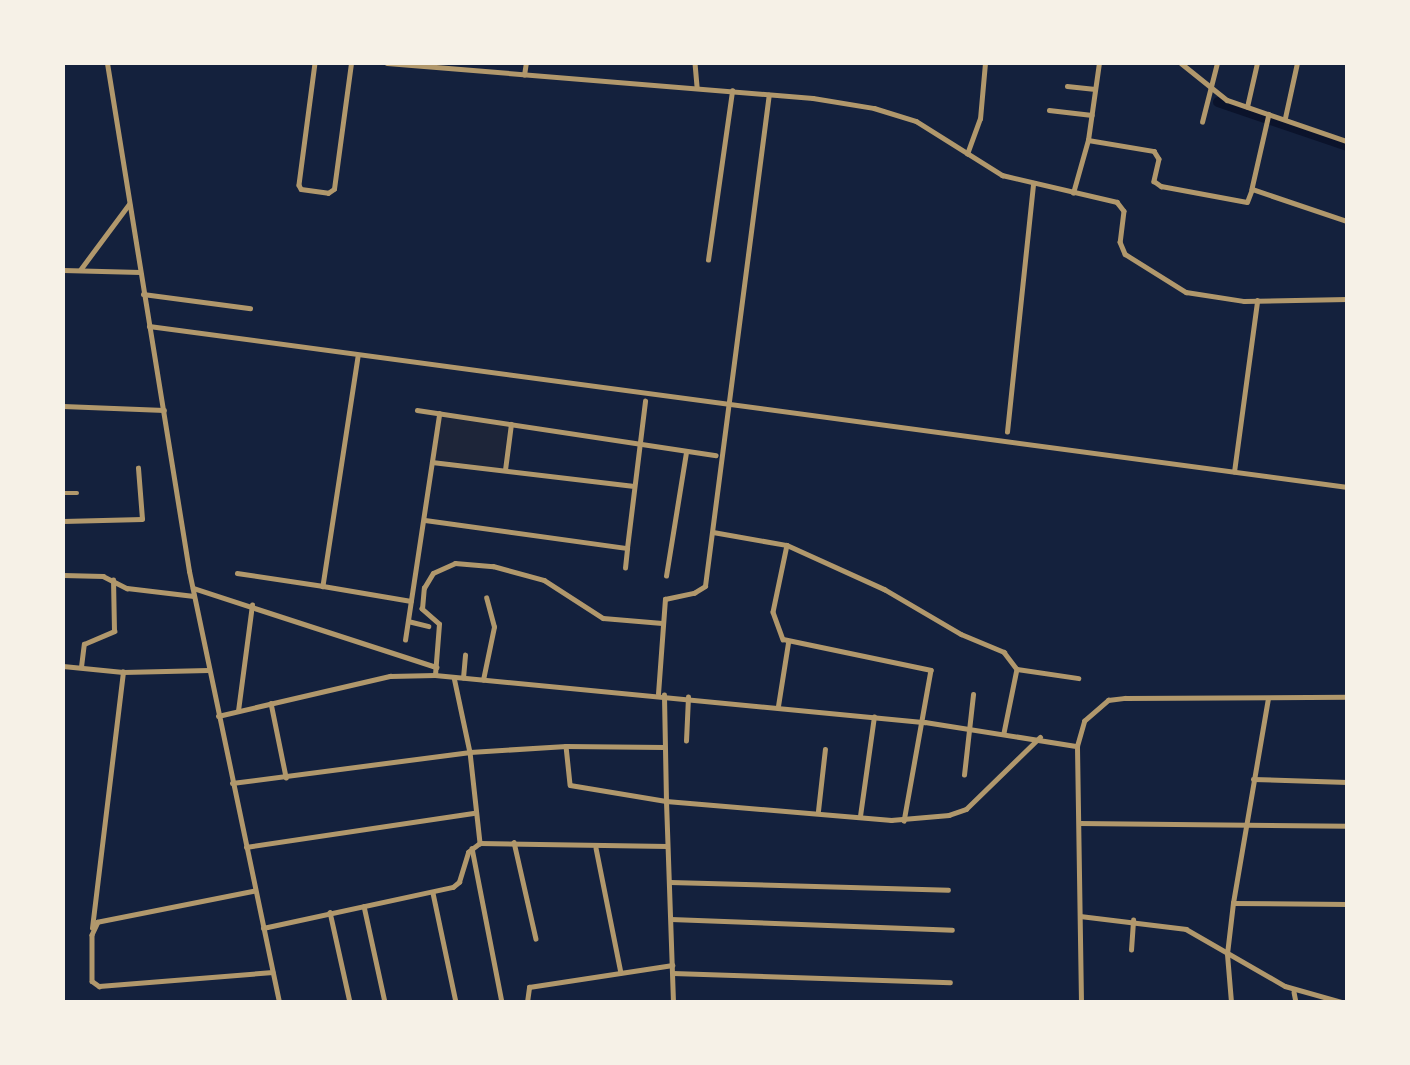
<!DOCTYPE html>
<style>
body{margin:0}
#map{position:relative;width:1410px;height:1065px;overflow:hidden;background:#14213d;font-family:"Crimson Pro",serif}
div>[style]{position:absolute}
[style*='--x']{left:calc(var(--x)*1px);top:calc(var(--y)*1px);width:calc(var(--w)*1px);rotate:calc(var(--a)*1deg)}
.green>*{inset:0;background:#1d2539;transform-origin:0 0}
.canal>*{height:10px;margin:-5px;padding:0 5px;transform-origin:5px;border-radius:5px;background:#0b132b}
.minor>*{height:4.5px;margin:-2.25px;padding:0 2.25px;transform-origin:2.25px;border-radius:2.25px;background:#b1986c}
.tertiary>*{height:5px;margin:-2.5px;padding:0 2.5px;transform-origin:2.5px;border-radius:2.5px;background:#b1986c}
span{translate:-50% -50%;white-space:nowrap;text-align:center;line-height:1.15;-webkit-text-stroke:7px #f6f1e7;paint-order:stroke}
.frame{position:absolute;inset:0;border:65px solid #f6f1e7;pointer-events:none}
</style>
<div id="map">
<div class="green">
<i style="left:441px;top:417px;width:68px;height:43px;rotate:8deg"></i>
</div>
<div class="canal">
<i style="--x:1218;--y:102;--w:136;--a:18.8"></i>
</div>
<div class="minor">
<i style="--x:315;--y:63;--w:123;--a:97.5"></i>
<i style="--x:299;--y:185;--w:4;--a:63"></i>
<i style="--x:301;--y:189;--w:27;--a:8"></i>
<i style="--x:328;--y:193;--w:7;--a:-34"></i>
<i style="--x:334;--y:189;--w:127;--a:-82.3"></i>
<i style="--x:387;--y:63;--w:427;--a:4.7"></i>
<i style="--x:813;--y:98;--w:62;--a:9.3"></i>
<i style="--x:874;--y:108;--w:44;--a:17.2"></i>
<i style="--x:916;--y:121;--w:102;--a:32.1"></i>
<i style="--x:1002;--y:175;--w:118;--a:13.2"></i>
<i style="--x:1117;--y:202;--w:11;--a:52"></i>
<i style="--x:1124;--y:211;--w:31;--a:97"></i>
<i style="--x:1120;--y:242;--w:13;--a:67"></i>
<i style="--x:1125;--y:254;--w:72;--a:31.9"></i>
<i style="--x:1186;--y:292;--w:59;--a:8.8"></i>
<i style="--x:1244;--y:301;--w:103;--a:-1.1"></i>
<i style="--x:695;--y:63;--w:25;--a:85"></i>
<i style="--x:1181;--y:63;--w:59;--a:38.8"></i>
<i style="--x:1227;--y:100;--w:127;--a:18.9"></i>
<i style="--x:524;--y:75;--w:12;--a:-81"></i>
<i style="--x:1067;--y:86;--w:28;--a:6"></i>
<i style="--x:1247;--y:107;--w:45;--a:-77.2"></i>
<i style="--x:1049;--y:110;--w:43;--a:6.6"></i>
<i style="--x:1269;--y:114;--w:77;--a:102.8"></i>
<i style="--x:1252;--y:189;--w:100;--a:18.6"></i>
<i style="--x:1285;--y:118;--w:56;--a:-77.7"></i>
<i style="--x:1202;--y:122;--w:61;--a:-75.7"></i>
<i style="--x:1088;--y:140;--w:67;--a:9.5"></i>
<i style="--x:1154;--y:151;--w:9;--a:58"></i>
<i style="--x:1159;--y:159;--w:23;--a:103"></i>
<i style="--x:1154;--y:181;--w:9;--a:36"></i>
<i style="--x:1161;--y:186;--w:87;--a:10.5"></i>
<i style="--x:1247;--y:202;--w:14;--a:-69"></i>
<i style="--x:967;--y:154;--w:37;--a:-70"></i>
<i style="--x:980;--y:119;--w:56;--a:-84.9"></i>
<i style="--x:1073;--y:193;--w:55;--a:-74.2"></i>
<i style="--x:1088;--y:140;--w:78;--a:-81.9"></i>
<i style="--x:708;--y:260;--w:171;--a:-81.9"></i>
<i style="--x:63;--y:270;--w:77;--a:1.5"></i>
<i style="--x:80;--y:270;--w:82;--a:-53.4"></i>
<i style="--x:143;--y:294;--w:108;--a:7.5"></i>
<i style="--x:149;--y:326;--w:1209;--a:7.65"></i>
<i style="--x:358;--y:357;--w:232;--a:98.7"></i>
<i style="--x:323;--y:586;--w:89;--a:9.7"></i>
<i style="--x:63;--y:406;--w:101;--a:2.3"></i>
<i style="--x:417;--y:410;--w:302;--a:8.6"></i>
<i style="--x:1007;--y:432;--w:250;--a:-84"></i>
<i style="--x:432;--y:462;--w:201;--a:6.8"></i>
<i style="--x:505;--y:470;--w:46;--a:-82.6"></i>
<i style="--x:1234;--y:472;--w:173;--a:-82.3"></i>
<i style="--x:63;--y:493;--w:14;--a:0"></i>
<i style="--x:425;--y:520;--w:204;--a:7.9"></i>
<i style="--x:627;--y:548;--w:148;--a:-83"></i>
<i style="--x:63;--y:521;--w:79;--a:-1.5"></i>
<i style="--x:142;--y:519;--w:51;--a:-94.5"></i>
<i style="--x:713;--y:532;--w:75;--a:10"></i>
<i style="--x:787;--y:545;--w:107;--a:24.4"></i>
<i style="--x:884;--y:589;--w:89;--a:30.3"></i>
<i style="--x:961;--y:634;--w:47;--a:22.7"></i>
<i style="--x:1004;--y:652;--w:21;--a:53"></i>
<i style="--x:1017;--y:669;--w:65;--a:101.5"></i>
<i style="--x:787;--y:545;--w:68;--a:101.8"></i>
<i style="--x:773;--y:612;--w:29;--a:70"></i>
<i style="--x:783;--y:639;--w:151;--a:11.8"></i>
<i style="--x:931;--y:670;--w:153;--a:100.1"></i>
<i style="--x:625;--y:568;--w:20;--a:-84"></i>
<i style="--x:237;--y:573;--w:87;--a:8.6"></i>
<i style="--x:63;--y:575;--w:40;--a:1.4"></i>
<i style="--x:103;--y:576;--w:27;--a:27"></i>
<i style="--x:127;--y:588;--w:67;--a:6.8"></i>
<i style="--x:666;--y:576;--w:126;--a:-80.8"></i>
<i style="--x:193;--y:588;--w:256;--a:18"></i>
<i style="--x:408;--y:621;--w:21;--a:14"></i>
<i style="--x:405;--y:640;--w:229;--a:-81.4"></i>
<i style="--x:63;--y:666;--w:60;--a:5.7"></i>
<i style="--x:123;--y:672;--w:85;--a:-1.3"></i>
<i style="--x:81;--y:667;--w:23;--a:-83"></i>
<i style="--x:84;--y:644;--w:33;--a:-23"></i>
<i style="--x:114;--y:631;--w:51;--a:-91.1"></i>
<i style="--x:1017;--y:669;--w:62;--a:8.4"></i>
<i style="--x:435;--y:675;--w:51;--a:-85.5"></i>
<i style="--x:439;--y:624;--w:23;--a:-139"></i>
<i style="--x:422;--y:609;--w:21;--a:-85"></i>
<i style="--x:424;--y:588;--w:17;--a:-59"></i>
<i style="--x:433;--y:573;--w:24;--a:-24"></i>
<i style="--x:455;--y:563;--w:38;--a:5"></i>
<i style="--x:493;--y:566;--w:53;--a:15.4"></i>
<i style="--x:544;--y:580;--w:70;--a:32.8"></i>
<i style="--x:603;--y:618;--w:59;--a:4.8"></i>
<i style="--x:454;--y:677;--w:77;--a:78"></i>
<i style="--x:470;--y:752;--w:92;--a:83.7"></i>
<i style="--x:463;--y:678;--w:23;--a:-85"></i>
<i style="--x:483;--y:680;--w:54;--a:-78.3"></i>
<i style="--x:494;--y:627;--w:30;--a:-105"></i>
<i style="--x:658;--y:694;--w:95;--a:-85.8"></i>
<i style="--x:665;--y:599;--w:30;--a:-12"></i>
<i style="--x:694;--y:593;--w:13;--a:-32"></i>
<i style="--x:705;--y:586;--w:495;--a:-82.6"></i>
<i style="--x:271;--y:703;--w:76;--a:78.5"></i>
<i style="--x:778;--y:706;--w:64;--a:-81"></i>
<i style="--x:238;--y:711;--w:107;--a:-82.5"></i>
<i style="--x:218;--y:716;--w:177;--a:-13.1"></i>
<i style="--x:390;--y:676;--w:45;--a:-1.3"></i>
<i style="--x:435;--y:675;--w:492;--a:5.5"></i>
<i style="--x:925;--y:722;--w:154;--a:9"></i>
<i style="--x:686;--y:741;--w:44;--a:-87.4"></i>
<i style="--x:566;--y:746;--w:39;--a:84"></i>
<i style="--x:570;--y:785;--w:97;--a:9.5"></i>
<i style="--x:666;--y:801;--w:106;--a:-91.1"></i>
<i style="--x:964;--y:775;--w:81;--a:-83.6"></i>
<i style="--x:1253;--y:779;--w:94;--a:1.8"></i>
<i style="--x:232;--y:783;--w:240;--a:-7.4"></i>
<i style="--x:470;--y:752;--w:96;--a:-3.6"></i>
<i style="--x:566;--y:746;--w:98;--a:0.6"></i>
<i style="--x:818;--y:811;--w:62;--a:-83.6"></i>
<i style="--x:860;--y:816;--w:100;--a:-82"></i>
<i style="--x:1079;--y:823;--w:268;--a:0.6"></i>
<i style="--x:514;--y:842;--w:99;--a:77.2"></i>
<i style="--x:246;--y:847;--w:231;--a:-8.5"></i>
<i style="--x:472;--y:848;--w:157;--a:79"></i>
<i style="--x:596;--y:848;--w:127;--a:78.7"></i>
<i style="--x:670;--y:882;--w:278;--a:1.6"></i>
<i style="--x:255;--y:891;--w:160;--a:168.8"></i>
<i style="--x:98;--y:922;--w:14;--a:115"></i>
<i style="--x:92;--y:935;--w:46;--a:90"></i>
<i style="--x:92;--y:981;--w:9;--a:36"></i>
<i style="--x:99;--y:986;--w:174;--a:-4.6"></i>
<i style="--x:433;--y:893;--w:111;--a:78.1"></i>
<i style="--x:1233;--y:903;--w:114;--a:0.5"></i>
<i style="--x:364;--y:906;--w:98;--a:77.7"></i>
<i style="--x:330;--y:912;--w:92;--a:77.5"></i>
<i style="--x:1080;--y:916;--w:107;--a:7"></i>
<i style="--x:1186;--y:929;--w:114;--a:29.9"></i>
<i style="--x:1285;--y:986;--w:59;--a:15.7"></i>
<i style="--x:671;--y:919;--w:281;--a:2.2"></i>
<i style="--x:92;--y:928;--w:258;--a:-83.1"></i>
<i style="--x:263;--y:928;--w:194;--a:-12.2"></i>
<i style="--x:453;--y:887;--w:8;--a:-40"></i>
<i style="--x:459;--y:882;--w:31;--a:-73"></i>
<i style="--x:468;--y:852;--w:15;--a:-37"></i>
<i style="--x:480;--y:843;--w:187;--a:0.9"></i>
<i style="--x:1131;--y:950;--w:30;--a:-86"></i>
<i style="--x:673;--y:973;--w:277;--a:1.9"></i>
<i style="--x:1294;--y:992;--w:10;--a:79"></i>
<i style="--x:527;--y:1002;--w:15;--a:-82"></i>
<i style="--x:529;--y:987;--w:145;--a:-8.7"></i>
<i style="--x:673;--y:1002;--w:201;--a:-92"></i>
<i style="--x:666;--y:801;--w:226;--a:4.8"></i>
<i style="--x:891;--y:820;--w:58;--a:-4.9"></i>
<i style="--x:949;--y:815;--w:18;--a:-19"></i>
<i style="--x:966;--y:809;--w:103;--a:-44.2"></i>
<i style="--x:1081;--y:1002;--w:256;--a:-90.9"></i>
<i style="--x:1077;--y:746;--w:26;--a:-74"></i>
<i style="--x:1084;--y:721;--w:32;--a:-41"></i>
<i style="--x:1108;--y:700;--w:17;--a:-7"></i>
<i style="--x:1125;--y:698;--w:222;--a:-0.3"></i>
<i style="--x:1231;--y:1002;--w:48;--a:-94.8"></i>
<i style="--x:1227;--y:954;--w:51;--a:-83.3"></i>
<i style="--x:1233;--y:903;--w:207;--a:-80.3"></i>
</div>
<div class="tertiary">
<i style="--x:107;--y:63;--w:515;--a:80.83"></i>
<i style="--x:189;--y:571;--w:440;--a:78.2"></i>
</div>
<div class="frame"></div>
</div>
